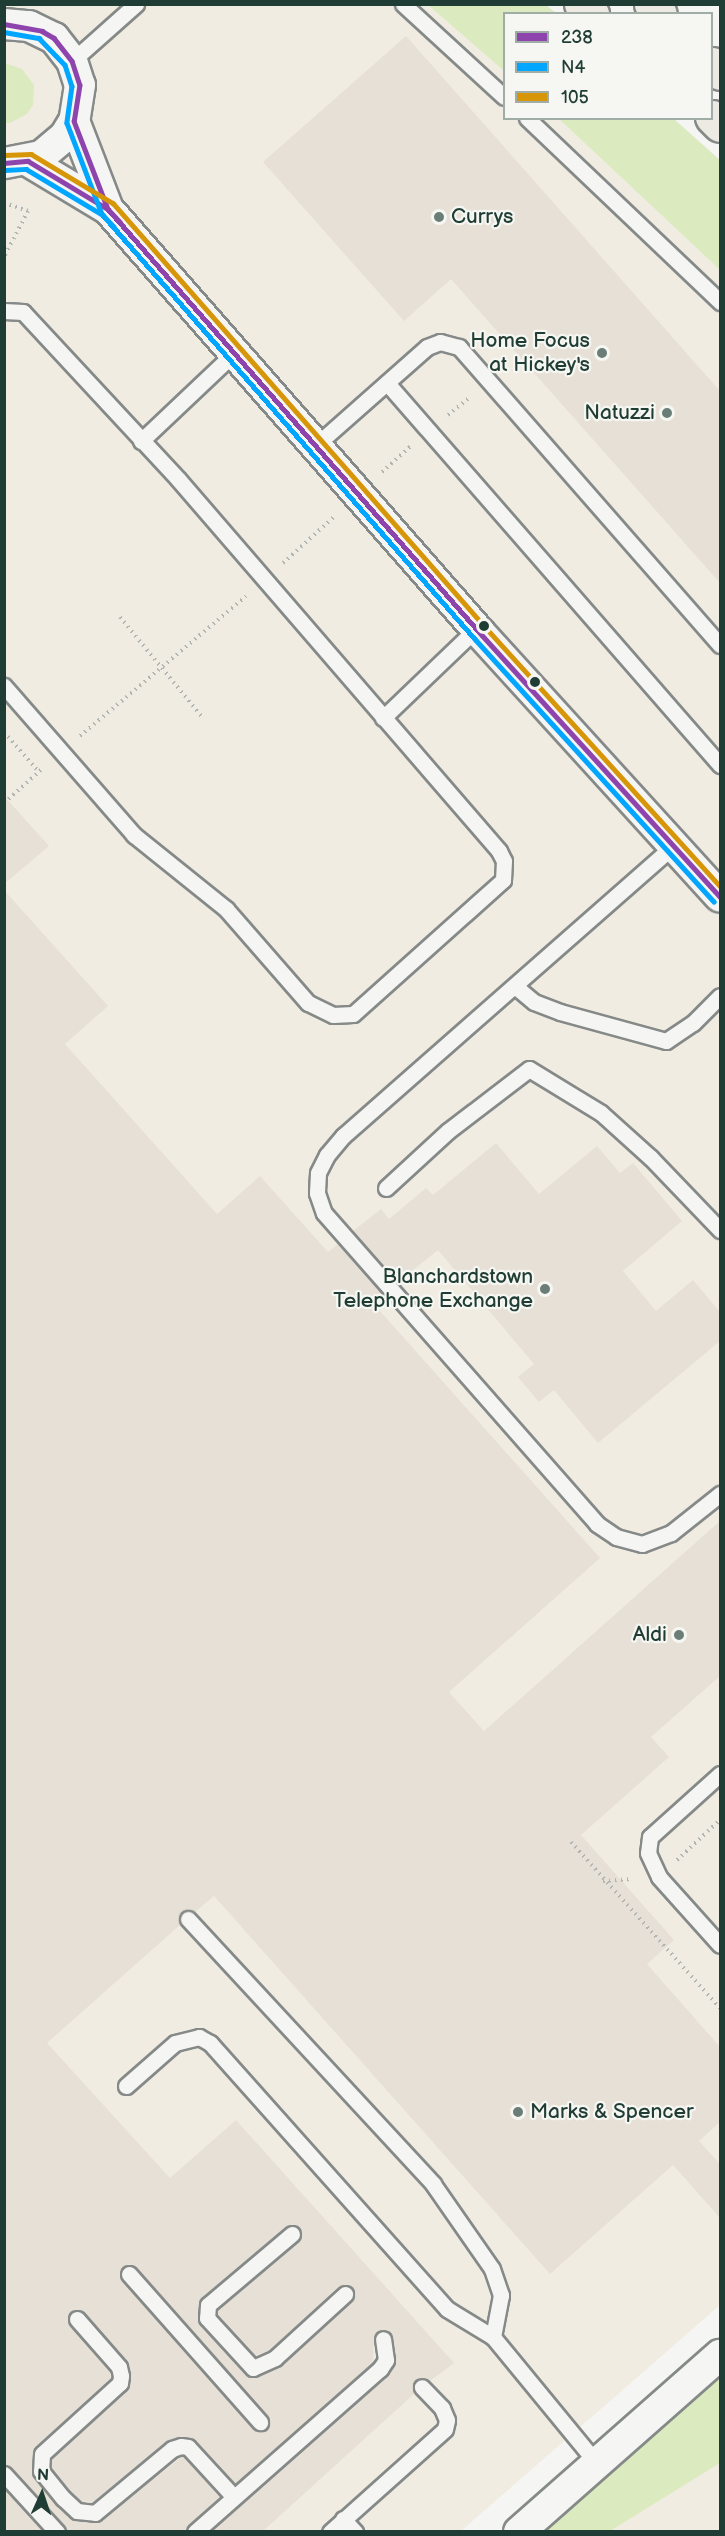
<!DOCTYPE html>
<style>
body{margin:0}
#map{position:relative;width:725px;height:2536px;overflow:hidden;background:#f5f5f3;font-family:"Balsamiq Sans",sans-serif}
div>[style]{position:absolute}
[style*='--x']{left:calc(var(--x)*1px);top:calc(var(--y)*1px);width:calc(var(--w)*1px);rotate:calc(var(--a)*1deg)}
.built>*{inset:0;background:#f1ece2}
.green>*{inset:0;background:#dceac0}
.building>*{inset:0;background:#e6e0d6}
.path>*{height:4px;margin-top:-2px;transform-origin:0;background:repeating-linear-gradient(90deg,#b0b4b2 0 1.5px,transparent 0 6px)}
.roads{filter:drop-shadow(2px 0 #858a88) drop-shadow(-2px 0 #858a88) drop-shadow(0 2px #858a88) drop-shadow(0 -2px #858a88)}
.service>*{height:15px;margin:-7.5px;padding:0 7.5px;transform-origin:7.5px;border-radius:7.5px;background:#f5f5f3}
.minor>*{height:30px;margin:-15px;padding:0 15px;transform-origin:15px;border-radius:15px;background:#f5f5f3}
.trunk>*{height:33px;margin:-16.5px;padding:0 16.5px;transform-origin:16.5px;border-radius:16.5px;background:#edeae4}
.bus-1>*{height:4.5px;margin:-2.25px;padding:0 2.25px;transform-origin:2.25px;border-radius:2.25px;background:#8e44ad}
.bus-2>*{height:4.5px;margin:-2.25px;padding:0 2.25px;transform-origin:2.25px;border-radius:2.25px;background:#00a6ff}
.bus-3>*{height:4.5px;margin:-2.25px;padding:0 2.25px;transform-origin:2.25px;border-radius:2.25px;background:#d79608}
.dots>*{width:16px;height:16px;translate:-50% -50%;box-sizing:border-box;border:3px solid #f6f6f2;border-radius:50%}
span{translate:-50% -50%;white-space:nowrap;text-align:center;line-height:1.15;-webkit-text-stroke:4.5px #f6f6f2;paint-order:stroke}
.poi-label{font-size:21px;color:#1f3d34}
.left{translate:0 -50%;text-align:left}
.right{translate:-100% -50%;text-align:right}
.frame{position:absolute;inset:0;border:6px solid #1f3d34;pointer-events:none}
.legend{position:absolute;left:503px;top:12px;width:210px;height:108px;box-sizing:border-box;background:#f6f6f2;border:2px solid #a0aca6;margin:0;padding:8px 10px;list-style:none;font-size:18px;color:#1f3d34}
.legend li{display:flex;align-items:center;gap:12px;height:30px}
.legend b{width:30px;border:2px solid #a0aca6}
.north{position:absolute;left:12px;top:2464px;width:60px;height:60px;-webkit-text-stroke:4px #f6f6f2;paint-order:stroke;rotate:3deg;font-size:16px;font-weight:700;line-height:24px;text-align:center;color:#1f3d34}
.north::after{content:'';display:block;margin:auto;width:21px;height:27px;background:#1f3d34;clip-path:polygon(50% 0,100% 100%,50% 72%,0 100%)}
</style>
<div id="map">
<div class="built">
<i style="clip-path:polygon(5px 5px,428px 5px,504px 71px,504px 118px,559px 119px,720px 270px,720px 2305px,461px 2531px,5px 2532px)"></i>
<i style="clip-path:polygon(720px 2409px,720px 2531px,582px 2531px)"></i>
</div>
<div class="green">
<i style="clip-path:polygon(428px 5px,546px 5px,556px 13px,504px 14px,504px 71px)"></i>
<i style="clip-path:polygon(5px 63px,22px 69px,34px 85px,33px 105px,27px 114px,10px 123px,5px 123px)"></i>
<i style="clip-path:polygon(559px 119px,674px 119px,720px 160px,720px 270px)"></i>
<i style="clip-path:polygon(720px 2355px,720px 2463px,610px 2531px,516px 2532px)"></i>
</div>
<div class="building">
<i style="clip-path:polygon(406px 36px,720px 391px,720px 583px,451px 279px,404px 321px,263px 162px)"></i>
<i style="clip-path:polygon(4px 796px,49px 846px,4px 884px)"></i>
<i style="clip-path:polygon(evenodd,4px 890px,108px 1006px,65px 1044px,217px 1214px,260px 1176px,328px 1252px,338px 1244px,382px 1294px,372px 1302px,600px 1558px,449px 1692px,484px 1731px,720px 1521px,720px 1676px,651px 1737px,669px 1757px,581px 1835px,674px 1940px,647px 1964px,720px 2047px,720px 2122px,699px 2141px,720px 2164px,720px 2218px,673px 2165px,550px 2274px,214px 1896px,195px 1912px,182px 1911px,180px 1925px,47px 2043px,170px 2178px,236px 2120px,454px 2363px,430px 2381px,416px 2380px,415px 2393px,262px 2532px,210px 2532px,387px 2376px,396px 2359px,392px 2337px,387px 2330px,374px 2335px,373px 2363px,235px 2484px,195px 2440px,178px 2437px,166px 2442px,92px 2503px,81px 2502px,70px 2491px,51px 2468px,51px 2459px,127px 2390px,131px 2374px,126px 2361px,84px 2313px,70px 2312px,69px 2325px,110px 2372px,111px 2378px,35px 2447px,33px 2476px,70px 2518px,97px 2522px,183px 2456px,220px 2497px,186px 2532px,67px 2532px,4px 2465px,4px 890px,295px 2225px,301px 2232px,299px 2241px,217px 2310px,217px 2315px,255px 2356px,270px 2350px,339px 2286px,348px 2285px,354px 2296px,282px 2365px,250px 2377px,200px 2324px,199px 2301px,286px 2227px,295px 2225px,4px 890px,128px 2264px,136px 2268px,267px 2416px,266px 2430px,253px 2428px,122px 2280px,120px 2270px,128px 2264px)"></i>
<i style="clip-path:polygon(496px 1143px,539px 1194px,597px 1146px,620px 1173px,633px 1163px,682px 1221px,623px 1271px,656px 1311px,693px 1280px,720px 1312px,720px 1341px,598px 1443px,554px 1390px,539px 1402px,518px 1377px,534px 1364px,438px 1250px,398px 1282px,353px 1231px,381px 1209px,389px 1219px,426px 1188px,433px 1195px)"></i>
<i style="clip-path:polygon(4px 2489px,43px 2532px,4px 2532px)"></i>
</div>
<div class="path">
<i style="--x:4;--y:203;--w:25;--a:18"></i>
<i style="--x:28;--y:211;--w:52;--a:117.6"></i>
<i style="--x:448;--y:415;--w:28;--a:-39"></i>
<i style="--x:382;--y:472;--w:38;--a:-42"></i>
<i style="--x:283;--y:563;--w:70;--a:-42.1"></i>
<i style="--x:120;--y:617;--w:131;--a:50.6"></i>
<i style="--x:4;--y:732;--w:53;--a:48.8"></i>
<i style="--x:80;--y:736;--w:217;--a:-40.1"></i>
<i style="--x:4;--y:803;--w:51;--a:-41.8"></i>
<i style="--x:571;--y:1842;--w:223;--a:48.1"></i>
<i style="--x:677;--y:1860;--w:59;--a:-42.9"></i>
<i style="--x:603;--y:1881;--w:28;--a:-4"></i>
</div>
<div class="roads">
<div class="service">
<i style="--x:403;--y:4;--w:137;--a:42.6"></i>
<i style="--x:72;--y:61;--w:86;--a:-41.7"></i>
<i style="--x:527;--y:118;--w:267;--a:43.6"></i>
<i style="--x:4;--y:311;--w:19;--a:3"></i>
<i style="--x:23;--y:312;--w:228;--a:47.1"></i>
<i style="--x:178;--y:479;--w:491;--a:49.2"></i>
<i style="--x:499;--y:851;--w:11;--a:63"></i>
<i style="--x:504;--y:861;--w:19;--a:93"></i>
<i style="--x:503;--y:880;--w:201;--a:138.2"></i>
<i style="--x:353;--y:1014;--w:20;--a:177"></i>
<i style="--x:333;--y:1015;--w:28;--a:-154"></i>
<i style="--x:308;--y:1003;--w:125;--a:-131.1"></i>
<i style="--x:226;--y:909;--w:118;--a:-141.2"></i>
<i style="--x:134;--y:835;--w:198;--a:-131.1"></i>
<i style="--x:387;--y:383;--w:507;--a:48.92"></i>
<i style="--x:141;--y:441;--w:128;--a:-43.4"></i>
<i style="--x:315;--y:446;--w:149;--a:-41.5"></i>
<i style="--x:427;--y:347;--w:14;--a:-21"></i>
<i style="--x:440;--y:342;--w:20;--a:15"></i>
<i style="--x:459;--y:347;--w:396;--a:48.8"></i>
<i style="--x:383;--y:718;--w:130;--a:-43.8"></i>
<i style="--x:672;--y:847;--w:438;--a:138.7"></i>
<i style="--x:343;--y:1136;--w:25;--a:130"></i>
<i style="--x:327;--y:1155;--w:20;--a:117"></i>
<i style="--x:318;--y:1173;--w:20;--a:93"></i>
<i style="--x:317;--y:1193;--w:21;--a:71"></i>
<i style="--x:324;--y:1213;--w:414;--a:48.7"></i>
<i style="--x:597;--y:1524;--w:23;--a:34"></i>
<i style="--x:616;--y:1537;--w:27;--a:15"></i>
<i style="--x:642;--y:1544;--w:31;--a:-21"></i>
<i style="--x:671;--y:1533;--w:63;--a:-38.5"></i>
<i style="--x:516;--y:987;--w:23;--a:40"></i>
<i style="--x:534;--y:1002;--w:28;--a:21"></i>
<i style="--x:560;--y:1012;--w:110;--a:15.3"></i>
<i style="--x:666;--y:1041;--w:32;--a:-34"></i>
<i style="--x:693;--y:1023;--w:38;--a:-45"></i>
<i style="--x:386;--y:1188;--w:84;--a:-42.6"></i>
<i style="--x:448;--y:1131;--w:102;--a:-37.4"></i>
<i style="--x:529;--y:1069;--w:84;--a:31.4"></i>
<i style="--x:601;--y:1113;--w:67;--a:42"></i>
<i style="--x:651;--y:1158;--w:100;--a:46.2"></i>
<i style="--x:720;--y:1774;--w:94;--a:138"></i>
<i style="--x:650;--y:1837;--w:16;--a:97"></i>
<i style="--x:648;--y:1853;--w:26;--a:65"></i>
<i style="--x:659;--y:1877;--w:91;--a:48.1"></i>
<i style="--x:188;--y:1919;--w:361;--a:47.2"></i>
<i style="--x:433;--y:2184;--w:103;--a:55.2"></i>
<i style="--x:492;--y:2269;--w:28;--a:71"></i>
<i style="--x:501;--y:2295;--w:43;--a:100.8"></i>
<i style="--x:126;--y:2086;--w:65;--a:-41.3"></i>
<i style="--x:175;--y:2043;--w:25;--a:-14"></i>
<i style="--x:199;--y:2037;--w:13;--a:29"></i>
<i style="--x:210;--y:2043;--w:356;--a:48.3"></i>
<i style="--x:447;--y:2309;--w:54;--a:31.3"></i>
<i style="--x:493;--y:2337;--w:166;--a:50.6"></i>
<i style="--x:292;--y:2234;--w:110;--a:139.8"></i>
<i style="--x:208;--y:2305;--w:13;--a:94"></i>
<i style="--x:207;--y:2318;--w:68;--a:47.4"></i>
<i style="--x:253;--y:2368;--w:24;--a:-24"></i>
<i style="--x:275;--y:2358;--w:95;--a:-42.4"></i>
<i style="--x:129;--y:2274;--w:198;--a:48.5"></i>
<i style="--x:77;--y:2319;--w:64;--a:48.8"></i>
<i style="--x:119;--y:2367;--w:9;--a:77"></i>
<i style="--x:121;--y:2376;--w:7;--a:98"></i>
<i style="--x:120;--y:2383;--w:105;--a:137.7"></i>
<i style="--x:42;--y:2454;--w:17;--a:93"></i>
<i style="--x:41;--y:2471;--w:35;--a:51"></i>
<i style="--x:63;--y:2498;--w:19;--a:43"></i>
<i style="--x:77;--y:2511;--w:18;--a:6"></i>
<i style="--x:95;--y:2513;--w:100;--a:-39.7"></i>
<i style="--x:172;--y:2449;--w:9;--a:-18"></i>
<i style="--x:181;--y:2446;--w:7;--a:8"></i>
<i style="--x:188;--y:2447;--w:68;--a:47.4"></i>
<i style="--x:4;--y:2474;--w:79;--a:47.6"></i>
<i style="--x:343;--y:2519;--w:18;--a:47"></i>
<i style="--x:195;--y:2532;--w:247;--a:-41.4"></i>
<i style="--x:380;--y:2369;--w:11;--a:-56"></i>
<i style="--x:386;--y:2360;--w:21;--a:-98"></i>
<i style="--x:330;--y:2532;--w:154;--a:-41.8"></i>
<i style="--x:445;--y:2429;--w:9;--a:-77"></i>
<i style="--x:447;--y:2420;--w:13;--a:-113"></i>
<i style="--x:442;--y:2408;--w:29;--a:-134"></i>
</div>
<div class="minor">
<i style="--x:4;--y:24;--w:25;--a:5"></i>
<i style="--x:29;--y:26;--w:28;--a:26"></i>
<i style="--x:54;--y:38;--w:29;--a:52"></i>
<i style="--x:72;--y:61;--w:25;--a:72"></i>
<i style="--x:80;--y:85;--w:36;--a:99"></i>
<i style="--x:74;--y:121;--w:17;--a:121"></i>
<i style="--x:65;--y:136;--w:31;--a:140"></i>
<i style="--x:41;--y:156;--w:38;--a:169"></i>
<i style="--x:74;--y:121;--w:94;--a:68.9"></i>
<i style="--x:28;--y:161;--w:93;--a:31"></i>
<i style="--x:108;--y:209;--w:565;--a:48.73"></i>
<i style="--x:481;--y:634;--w:355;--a:47.7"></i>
<i style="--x:519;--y:2532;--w:268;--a:-41.4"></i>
</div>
<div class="trunk">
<i style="--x:581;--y:4;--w:15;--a:42"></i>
<i style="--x:651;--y:4;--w:13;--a:48"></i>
<i style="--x:712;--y:64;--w:12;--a:48"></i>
<i style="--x:712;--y:117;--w:11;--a:45"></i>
</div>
</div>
<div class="bus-1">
<i style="--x:4;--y:24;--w:39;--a:10"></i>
<i style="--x:42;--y:31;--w:14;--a:30"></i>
<i style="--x:54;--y:38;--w:29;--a:52"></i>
<i style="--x:72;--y:61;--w:25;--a:72"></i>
<i style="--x:80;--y:85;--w:36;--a:99"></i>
<i style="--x:74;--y:121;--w:94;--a:68.9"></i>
<i style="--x:108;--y:209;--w:565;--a:48.73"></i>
<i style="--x:481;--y:634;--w:355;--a:47.7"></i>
<i style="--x:4;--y:163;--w:24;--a:-5"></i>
<i style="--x:28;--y:161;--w:93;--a:31"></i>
<i style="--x:108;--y:209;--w:18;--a:47"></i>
</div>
<div class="bus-2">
<i style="--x:4;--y:32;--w:36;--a:10"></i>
<i style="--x:39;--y:38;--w:37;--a:46"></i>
<i style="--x:65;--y:65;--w:22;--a:72"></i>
<i style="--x:72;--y:86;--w:37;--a:98"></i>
<i style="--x:67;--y:123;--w:97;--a:69"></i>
<i style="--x:102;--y:214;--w:565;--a:48.73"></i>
<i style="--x:475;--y:639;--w:355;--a:47.7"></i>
<i style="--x:5;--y:170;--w:21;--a:-3"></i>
<i style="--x:26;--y:169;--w:90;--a:30.9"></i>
<i style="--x:103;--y:215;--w:16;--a:47"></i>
</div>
<div class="bus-3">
<i style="--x:4;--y:155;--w:27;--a:-2"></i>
<i style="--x:31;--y:154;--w:96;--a:30.9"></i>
<i style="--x:113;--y:203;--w:567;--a:48.72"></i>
<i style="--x:487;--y:629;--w:347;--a:47.8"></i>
</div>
<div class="dots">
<i style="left:439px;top:217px;background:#6a7d77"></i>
<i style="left:602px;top:353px;background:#6a7d77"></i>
<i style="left:667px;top:413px;background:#6a7d77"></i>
<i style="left:484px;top:626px;background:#1f3d34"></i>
<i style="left:535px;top:682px;background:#1f3d34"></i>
<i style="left:545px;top:1289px;background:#6a7d77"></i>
<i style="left:679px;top:1635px;background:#6a7d77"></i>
<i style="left:518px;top:2112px;background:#6a7d77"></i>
</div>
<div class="poi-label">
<span class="left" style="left:451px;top:217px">Currys</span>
<span class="right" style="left:590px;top:353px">Home Focus<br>at Hickey's</span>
<span class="right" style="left:655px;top:413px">Natuzzi</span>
<span class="right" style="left:533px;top:1289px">Blanchardstown<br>Telephone Exchange</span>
<span class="right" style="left:667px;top:1635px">Aldi</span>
<span class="left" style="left:530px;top:2112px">Marks &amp; Spencer</span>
</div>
<div class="frame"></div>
<ul class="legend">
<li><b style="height:8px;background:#8e44ad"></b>238</li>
<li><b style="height:8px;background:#00a6ff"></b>N4</li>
<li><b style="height:8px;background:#d79608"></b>105</li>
</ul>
<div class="north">N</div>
</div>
